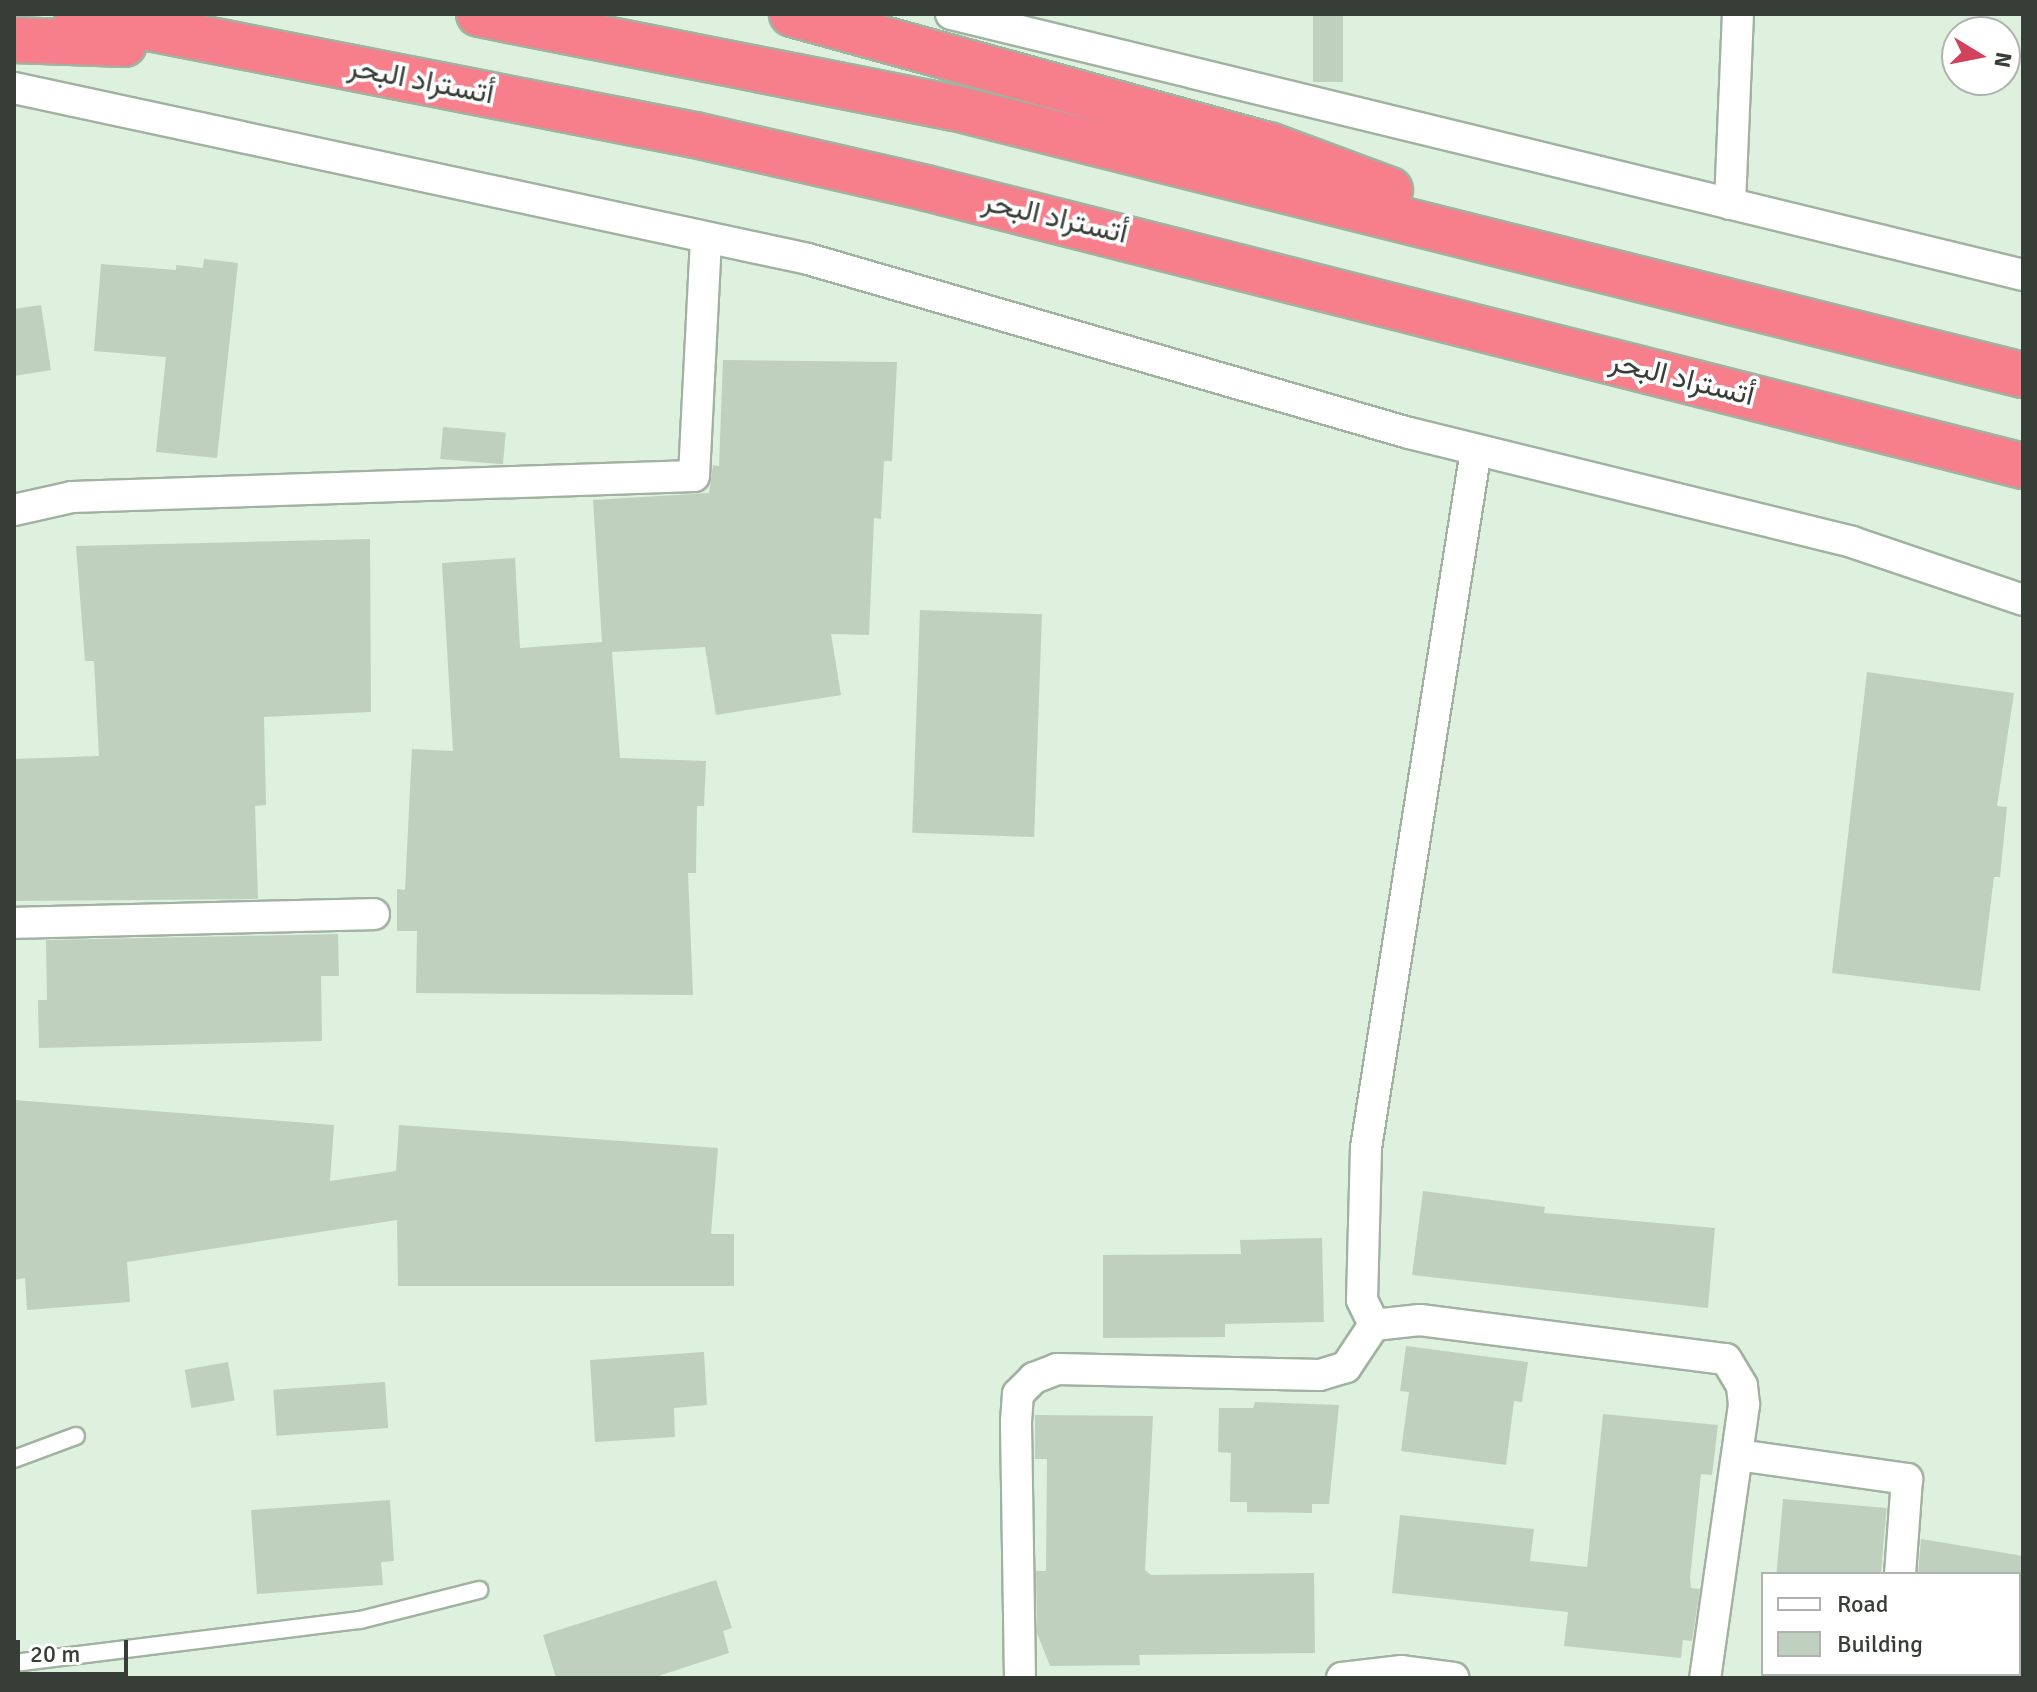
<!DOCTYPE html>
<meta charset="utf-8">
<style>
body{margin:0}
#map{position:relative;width:2037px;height:1692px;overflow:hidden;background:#def0de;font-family:Signika,Vazirmatn,sans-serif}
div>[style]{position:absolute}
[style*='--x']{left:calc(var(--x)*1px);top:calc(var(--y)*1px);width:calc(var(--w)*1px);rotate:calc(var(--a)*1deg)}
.building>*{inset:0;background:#bfd0bf;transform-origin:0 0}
.roads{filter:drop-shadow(2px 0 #a1b2a1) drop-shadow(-2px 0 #a1b2a1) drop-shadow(0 2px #a1b2a1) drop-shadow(0 -2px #a1b2a1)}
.service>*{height:16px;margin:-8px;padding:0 8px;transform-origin:8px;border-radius:8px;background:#fff}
.minor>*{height:30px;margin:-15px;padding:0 15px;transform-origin:15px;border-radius:15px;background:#fff}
.motorway>*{height:44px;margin:-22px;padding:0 22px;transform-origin:22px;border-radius:22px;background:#f67f8b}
span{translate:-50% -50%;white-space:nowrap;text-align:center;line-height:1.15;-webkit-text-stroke:7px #fff;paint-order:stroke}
.street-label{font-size:30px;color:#373e37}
.frame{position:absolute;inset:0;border:16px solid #373e37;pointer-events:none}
.legend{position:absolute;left:1761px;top:1572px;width:260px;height:104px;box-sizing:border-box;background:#fff;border:2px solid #afb2af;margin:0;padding:10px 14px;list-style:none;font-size:24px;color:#373e37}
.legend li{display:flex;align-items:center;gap:16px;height:40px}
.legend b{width:40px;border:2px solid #afb2af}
.north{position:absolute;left:1941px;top:16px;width:80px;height:80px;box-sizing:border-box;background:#fff;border:2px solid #afb2af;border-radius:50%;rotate:100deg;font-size:22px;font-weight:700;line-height:32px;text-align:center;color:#373e37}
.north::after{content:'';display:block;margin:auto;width:28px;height:36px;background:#d2425a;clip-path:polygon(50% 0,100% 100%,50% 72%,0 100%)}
.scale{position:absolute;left:16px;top:1640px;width:112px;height:36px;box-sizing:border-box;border:4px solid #373e37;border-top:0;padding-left:10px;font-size:24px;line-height:28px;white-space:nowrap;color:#373e37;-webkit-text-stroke:6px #fff;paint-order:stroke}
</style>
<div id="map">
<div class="building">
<i style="left:1313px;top:14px;width:30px;height:68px"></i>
<i style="clip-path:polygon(204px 259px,238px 263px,217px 458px,156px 452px,166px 357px,94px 351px,101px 264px,176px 270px,176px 265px,203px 268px)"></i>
<i style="clip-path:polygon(41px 305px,51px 370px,14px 376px,14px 309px)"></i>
<i style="clip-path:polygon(723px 360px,897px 362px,892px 461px,884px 461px,881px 519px,874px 518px,869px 635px,831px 634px,841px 695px,716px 715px,705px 647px,612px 652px,620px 758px,706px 761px,704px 806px,697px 806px,696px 873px,688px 873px,693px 995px,416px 993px,417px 931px,397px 931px,397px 889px,405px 890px,412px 749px,453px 751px,442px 563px,515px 558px,520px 648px,602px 642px,593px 500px,709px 493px,713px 465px,719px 466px)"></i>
<i style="left:443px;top:427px;width:63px;height:32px;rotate:5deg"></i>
<i style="clip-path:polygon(370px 539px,371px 712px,264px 717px,266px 805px,255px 806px,258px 899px,14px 901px,14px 759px,99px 756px,94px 661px,85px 661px,76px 546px)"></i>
<i style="left:920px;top:610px;width:122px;height:223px;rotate:2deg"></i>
<i style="clip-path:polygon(1867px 672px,2014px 693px,1997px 806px,2007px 807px,2000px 877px,1994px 877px,1980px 991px,1832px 973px)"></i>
<i style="clip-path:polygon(338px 934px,339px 976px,321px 976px,322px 1041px,39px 1048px,38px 1000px,47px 1000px,46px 940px)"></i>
<i style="clip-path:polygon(14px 1100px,334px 1125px,330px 1181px,396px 1171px,399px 1125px,718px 1148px,711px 1234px,734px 1234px,734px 1286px,398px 1286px,397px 1220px,127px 1262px,130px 1302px,27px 1310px,25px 1278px,14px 1280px)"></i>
<i style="clip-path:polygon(1423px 1191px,1545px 1207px,1544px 1213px,1715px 1228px,1708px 1308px,1412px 1275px)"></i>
<i style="clip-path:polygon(1322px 1238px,1324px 1322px,1225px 1324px,1225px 1337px,1103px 1338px,1103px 1255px,1241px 1254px,1240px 1240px)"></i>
<i style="clip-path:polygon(1406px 1346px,1528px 1362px,1522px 1402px,1514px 1401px,1506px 1465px,1401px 1451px,1409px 1392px,1400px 1391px)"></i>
<i style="clip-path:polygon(704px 1352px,707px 1405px,674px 1408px,675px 1437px,595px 1442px,590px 1360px)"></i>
<i style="left:228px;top:1362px;width:39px;height:44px;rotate:80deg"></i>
<i style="left:385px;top:1382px;width:46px;height:112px;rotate:86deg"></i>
<i style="clip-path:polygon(1255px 1402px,1339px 1405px,1329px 1504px,1312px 1504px,1312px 1513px,1247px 1512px,1247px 1502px,1230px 1502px,1231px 1453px,1218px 1452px,1219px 1408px,1253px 1408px)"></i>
<i style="clip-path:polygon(1603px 1414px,1718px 1425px,1712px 1475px,1701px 1474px,1690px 1578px,1691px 1588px,1700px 1589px,1692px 1641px,1683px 1640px,1681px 1658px,1564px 1646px,1568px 1612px,1392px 1593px,1400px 1515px,1534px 1529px,1530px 1561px,1587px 1567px)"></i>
<i style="clip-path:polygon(1035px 1415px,1153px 1416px,1145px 1570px,1151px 1575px,1314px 1573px,1315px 1653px,1139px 1655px,1140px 1665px,1050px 1666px,1037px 1633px,1036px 1571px,1046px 1571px,1047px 1459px,1035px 1459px)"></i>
<i style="left:1783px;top:1499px;width:104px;height:75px;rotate:5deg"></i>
<i style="clip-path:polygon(390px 1500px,394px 1561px,381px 1562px,383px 1585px,257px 1594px,251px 1510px)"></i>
<i style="clip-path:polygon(1921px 1539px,2023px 1556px,2023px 1574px,1918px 1574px)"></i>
<i style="clip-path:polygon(716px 1580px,732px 1628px,723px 1631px,729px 1653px,652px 1678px,556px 1678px,543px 1635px)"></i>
</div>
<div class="roads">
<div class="service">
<i style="--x:14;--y:1459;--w:66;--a:-20.4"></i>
<i style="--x:14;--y:1663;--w:349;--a:-7.1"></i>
<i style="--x:360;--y:1620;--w:123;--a:-14.1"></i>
</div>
<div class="minor">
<i style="--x:951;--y:14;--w:1103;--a:13.68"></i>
<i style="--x:14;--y:88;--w:812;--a:12.15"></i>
<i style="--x:808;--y:259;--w:626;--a:16.15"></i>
<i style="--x:1409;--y:433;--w:456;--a:13.8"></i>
<i style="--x:1852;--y:542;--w:181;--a:18.7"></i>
<i style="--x:1730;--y:204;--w:190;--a:-87.6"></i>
<i style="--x:1476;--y:450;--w:707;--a:98.96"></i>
<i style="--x:1366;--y:1148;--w:152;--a:91.5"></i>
<i style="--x:1362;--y:1300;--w:28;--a:64"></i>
<i style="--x:1374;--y:1325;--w:46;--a:-6.2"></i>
<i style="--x:1420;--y:1320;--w:308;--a:7.3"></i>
<i style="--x:1726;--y:1359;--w:31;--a:59"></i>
<i style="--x:1742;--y:1386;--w:19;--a:84"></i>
<i style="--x:1744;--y:1405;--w:276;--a:98.1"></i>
<i style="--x:14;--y:510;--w:59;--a:-12.6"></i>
<i style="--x:72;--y:497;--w:622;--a:-1.93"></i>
<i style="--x:694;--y:476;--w:236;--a:-87.1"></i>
<i style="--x:14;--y:923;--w:360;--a:-1.4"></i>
<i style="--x:1738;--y:1455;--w:171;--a:8.1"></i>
<i style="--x:1907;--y:1479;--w:95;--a:94.2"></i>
<i style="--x:1020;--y:1678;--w:256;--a:-90.9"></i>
<i style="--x:1016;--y:1422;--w:28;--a:-86"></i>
<i style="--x:1018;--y:1394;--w:23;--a:-45"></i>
<i style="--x:1034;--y:1378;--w:25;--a:-21"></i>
<i style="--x:1057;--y:1369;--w:263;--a:1.3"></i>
<i style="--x:1320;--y:1375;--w:27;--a:-17"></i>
<i style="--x:1346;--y:1367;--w:50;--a:-56.3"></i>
<i style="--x:1342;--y:1678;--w:60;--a:-6.7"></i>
<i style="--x:1402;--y:1671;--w:52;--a:7.7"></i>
<i style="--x:1885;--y:1678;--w:4;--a:-76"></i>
</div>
<div class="motorway">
<i style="--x:77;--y:14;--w:630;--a:11.08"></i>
<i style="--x:695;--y:135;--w:237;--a:12.9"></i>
<i style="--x:926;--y:188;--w:1132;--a:14.22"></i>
<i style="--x:479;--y:14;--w:485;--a:11.2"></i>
<i style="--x:955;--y:108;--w:1101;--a:14.04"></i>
<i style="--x:792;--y:14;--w:495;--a:15.4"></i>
<i style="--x:1269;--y:145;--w:129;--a:20.4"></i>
<i style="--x:14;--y:40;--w:110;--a:2.1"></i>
</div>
</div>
<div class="street-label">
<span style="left:421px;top:81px;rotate:11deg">أتستراد البحر</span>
<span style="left:1055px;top:218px;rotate:13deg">أتستراد البحر</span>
<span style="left:1682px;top:379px;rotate:14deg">أتستراد البحر</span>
</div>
<div class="frame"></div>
<ul class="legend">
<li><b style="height:10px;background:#fff"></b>Road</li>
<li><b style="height:22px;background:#bfd0bf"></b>Building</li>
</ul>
<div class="north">N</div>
<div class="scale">20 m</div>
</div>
